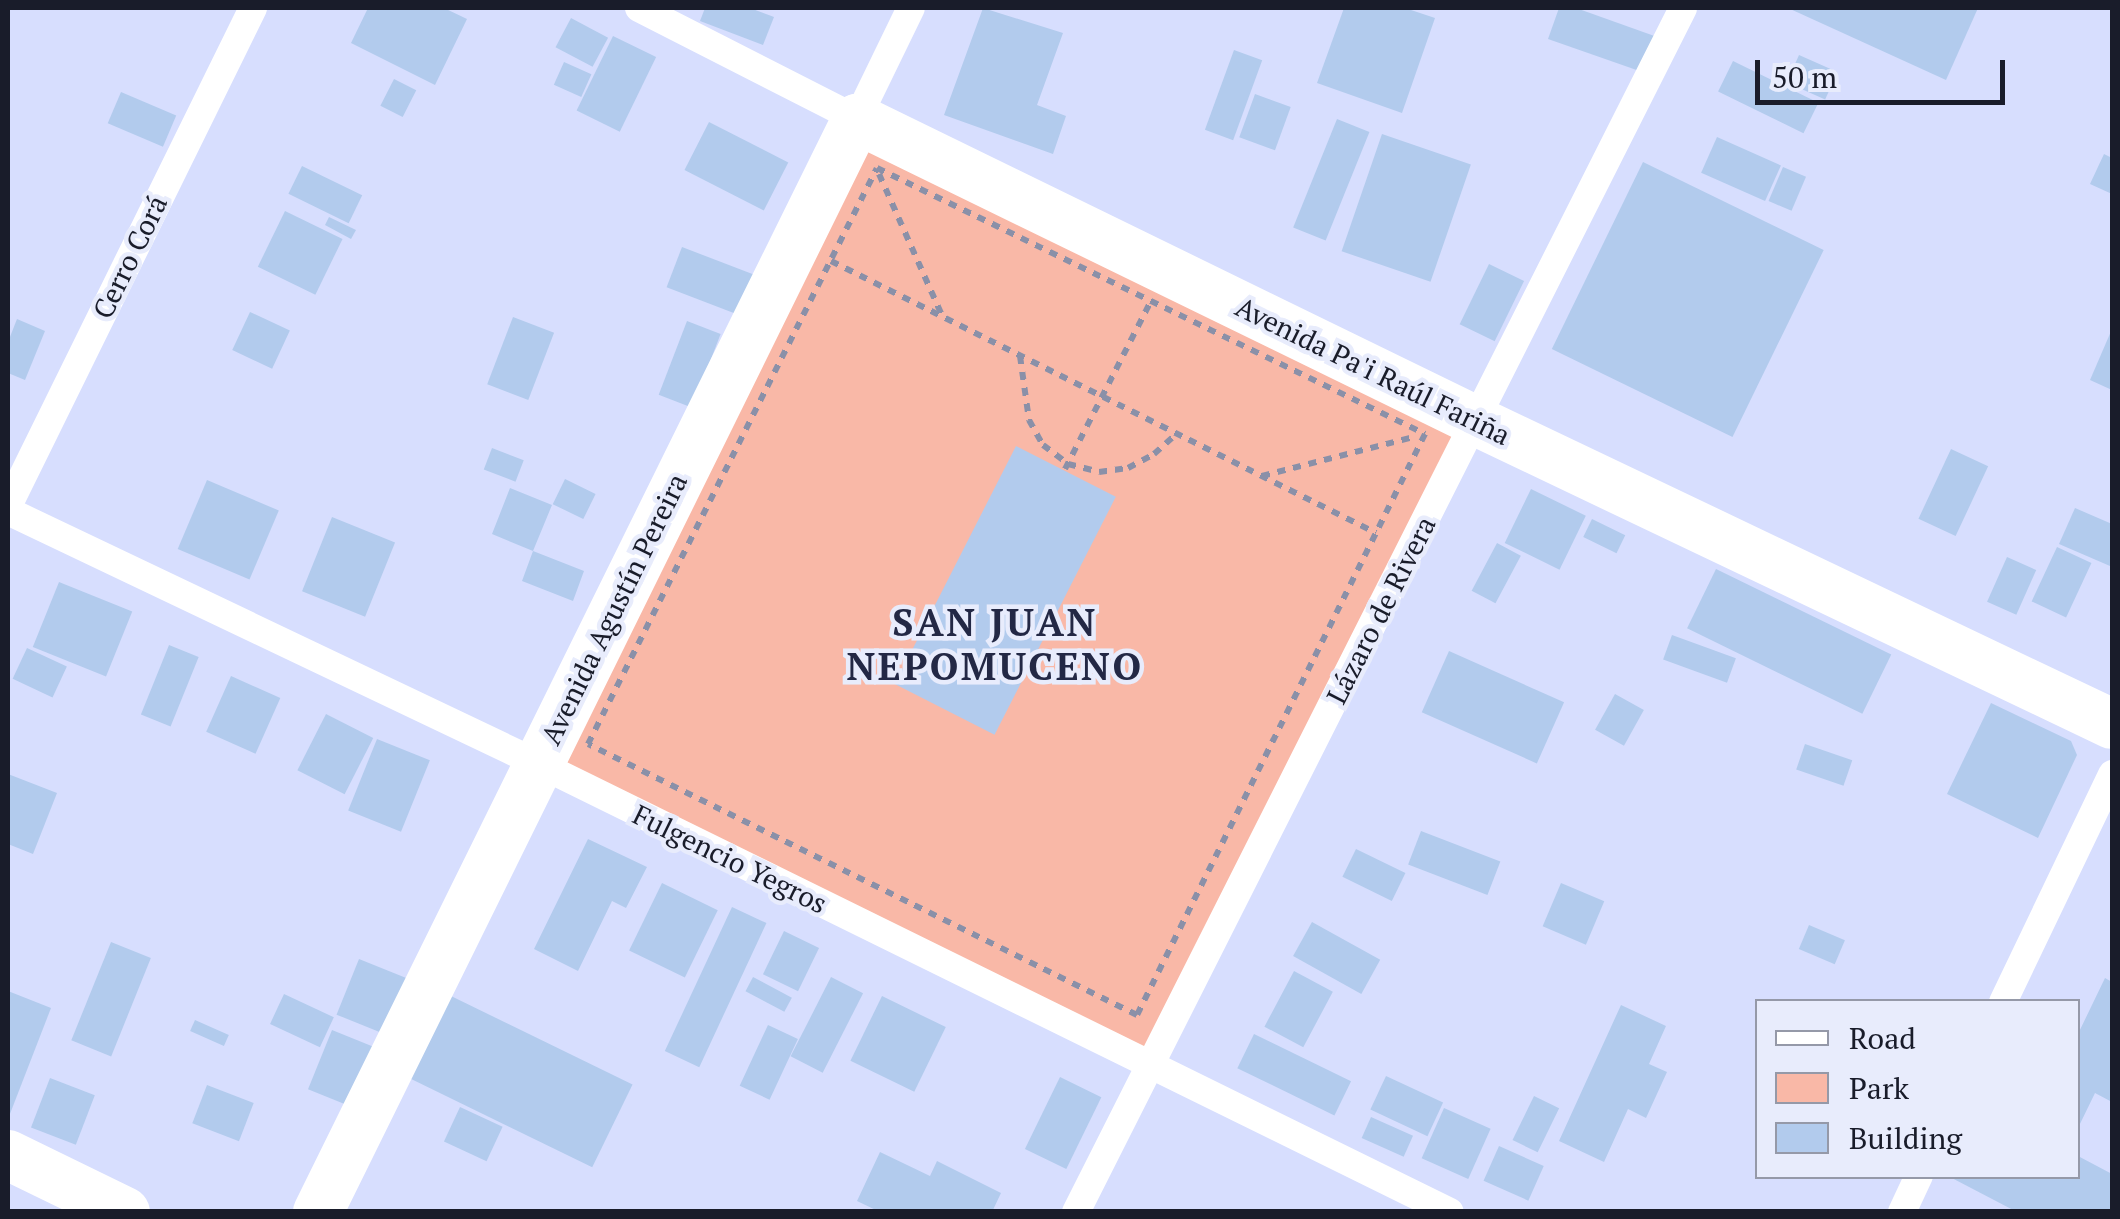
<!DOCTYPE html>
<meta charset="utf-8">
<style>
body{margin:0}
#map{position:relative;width:2120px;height:1219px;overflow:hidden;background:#d7defe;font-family:"PT Serif",serif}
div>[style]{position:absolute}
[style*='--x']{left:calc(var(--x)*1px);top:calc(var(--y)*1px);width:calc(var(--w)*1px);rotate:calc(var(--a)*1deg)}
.green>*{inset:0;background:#f9b8a7;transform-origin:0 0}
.building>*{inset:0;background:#b2cbed;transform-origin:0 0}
.path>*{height:6px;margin-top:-3px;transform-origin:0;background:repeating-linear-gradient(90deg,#8a90a8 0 8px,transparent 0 16px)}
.street>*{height:28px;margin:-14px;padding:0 14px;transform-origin:14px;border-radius:14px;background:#fff}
.highway>*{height:50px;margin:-25px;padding:0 25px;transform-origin:25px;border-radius:25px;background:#fff}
span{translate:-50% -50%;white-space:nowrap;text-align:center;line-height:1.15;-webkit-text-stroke:9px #e8ecfc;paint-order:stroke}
.street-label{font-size:28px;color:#191c2a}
.district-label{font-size:38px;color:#232845;font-weight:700;letter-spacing:2.5px}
.frame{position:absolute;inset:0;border:10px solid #191c2a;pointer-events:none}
.legend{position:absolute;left:1755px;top:999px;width:325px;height:180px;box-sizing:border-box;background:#e8ecfc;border:2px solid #9599a8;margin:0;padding:12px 18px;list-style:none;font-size:30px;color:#191c2a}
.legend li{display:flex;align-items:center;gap:20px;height:50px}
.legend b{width:50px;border:2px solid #9599a8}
.scale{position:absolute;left:1755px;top:60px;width:250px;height:45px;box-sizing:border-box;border:5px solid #191c2a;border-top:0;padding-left:12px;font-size:30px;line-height:35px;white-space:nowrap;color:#191c2a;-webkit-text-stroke:8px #e8ecfc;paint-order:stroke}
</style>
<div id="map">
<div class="green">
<i style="left:859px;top:129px;width:680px;height:707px;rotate:26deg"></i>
</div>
<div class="building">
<i style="clip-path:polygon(368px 8px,444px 8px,467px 19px,435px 85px,351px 43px)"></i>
<i style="clip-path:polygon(705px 8px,750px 8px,774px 17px,763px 45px,700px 21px)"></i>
<i style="clip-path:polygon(983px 8px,1063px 33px,1037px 105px,1066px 116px,1053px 154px,944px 115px)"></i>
<i style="clip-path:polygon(1344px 8px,1405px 8px,1435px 18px,1402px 113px,1317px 83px)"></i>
<i style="clip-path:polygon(1559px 8px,1576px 8px,1660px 38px,1648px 74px,1548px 39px)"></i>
<i style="clip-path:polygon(1788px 8px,1978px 8px,1946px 80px)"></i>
<i style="left:571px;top:18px;width:42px;height:33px;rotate:28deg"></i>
<i style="left:613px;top:36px;width:48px;height:83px;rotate:26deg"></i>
<i style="left:1234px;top:50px;width:30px;height:85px;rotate:20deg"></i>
<i style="left:1799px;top:55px;width:42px;height:30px;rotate:24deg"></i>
<i style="left:1733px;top:61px;width:95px;height:34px;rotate:26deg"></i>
<i style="left:564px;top:62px;width:30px;height:25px;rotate:24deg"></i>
<i style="left:394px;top:79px;width:25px;height:30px;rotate:27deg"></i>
<i style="left:121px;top:92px;width:60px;height:34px;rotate:23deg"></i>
<i style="left:1255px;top:94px;width:38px;height:46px;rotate:20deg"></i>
<i style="left:1337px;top:119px;width:35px;height:117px;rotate:22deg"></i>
<i style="left:709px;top:122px;width:89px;height:54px;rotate:27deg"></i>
<i style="left:1382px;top:134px;width:94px;height:124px;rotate:19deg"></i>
<i style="left:1717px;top:137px;width:70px;height:39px;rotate:24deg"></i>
<i style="clip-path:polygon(2104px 154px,2112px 158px,2112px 194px,2090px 184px)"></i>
<i style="left:1643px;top:162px;width:201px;height:208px;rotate:26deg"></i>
<i style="left:302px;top:166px;width:67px;height:31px;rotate:26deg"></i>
<i style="left:1783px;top:167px;width:25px;height:37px;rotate:23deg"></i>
<i style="left:285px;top:211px;width:64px;height:62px;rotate:26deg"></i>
<i style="clip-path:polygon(329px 217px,356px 230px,351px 239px,325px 225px)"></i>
<i style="left:682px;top:247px;width:81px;height:43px;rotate:21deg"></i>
<i style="left:1489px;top:264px;width:39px;height:67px;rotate:26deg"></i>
<i style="left:250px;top:312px;width:44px;height:42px;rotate:25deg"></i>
<i style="left:513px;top:317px;width:44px;height:72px;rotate:21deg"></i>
<i style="clip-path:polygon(17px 319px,45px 331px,25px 380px,8px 373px,8px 342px)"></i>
<i style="left:687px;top:321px;width:36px;height:79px;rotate:21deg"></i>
<i style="clip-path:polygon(2112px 329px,2112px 390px,2090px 380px)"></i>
<i style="left:1016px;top:446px;width:112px;height:267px;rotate:27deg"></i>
<i style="left:492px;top:448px;width:34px;height:23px;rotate:21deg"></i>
<i style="left:1951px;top:449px;width:41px;height:77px;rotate:25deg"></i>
<i style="left:565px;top:479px;width:34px;height:28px;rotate:26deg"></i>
<i style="left:207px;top:480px;width:78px;height:75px;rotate:23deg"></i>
<i style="clip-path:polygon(510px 488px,552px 505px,533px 551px,584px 571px,573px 601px,522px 581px,533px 551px,492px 534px)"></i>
<i style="left:1531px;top:489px;width:61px;height:60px;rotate:26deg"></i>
<i style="clip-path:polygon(2075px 508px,2112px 524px,2110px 566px,2059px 544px)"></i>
<i style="left:332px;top:517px;width:68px;height:80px;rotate:22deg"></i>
<i style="left:1592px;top:519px;width:37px;height:20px;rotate:26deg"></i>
<i style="left:1497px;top:543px;width:27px;height:54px;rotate:28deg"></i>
<i style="left:2057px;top:547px;width:38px;height:60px;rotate:25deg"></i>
<i style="left:2007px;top:557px;width:32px;height:49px;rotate:24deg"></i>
<i style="left:1716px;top:569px;width:195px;height:66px;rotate:26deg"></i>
<i style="left:59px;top:582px;width:79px;height:70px;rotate:22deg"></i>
<i style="left:1672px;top:635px;width:68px;height:26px;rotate:20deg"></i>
<i style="left:169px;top:645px;width:32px;height:75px;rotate:22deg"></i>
<i style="left:27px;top:648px;width:44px;height:34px;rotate:25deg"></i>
<i style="left:1449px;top:651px;width:126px;height:67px;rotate:24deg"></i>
<i style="left:231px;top:676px;width:54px;height:61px;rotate:24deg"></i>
<i style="left:1615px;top:694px;width:33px;height:41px;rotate:29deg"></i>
<i style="clip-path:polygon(1991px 703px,2071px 741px,2077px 755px,2038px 838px,1947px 794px)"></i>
<i style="left:326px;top:714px;width:53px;height:63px;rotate:27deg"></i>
<i style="left:377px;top:739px;width:57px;height:77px;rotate:22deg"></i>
<i style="left:1805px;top:744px;width:50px;height:27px;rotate:19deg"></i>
<i style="clip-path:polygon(8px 774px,57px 793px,33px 854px,8px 844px)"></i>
<i style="left:1421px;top:831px;width:85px;height:36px;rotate:21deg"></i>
<i style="clip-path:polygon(588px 839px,647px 867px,626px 908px,612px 901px,578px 971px,534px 949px)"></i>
<i style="left:1356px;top:849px;width:55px;height:31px;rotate:26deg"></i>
<i style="left:662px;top:883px;width:62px;height:75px;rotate:26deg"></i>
<i style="left:1561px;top:883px;width:47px;height:47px;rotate:23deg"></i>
<i style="left:732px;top:907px;width:38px;height:159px;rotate:25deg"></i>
<i style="left:1312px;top:922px;width:78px;height:39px;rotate:29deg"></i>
<i style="left:1809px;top:925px;width:39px;height:26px;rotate:23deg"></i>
<i style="left:784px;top:931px;width:39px;height:48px;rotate:26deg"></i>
<i style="left:111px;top:942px;width:43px;height:106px;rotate:22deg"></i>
<i style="left:359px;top:959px;width:65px;height:60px;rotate:22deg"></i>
<i style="left:1294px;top:971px;width:44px;height:63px;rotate:28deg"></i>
<i style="left:753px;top:977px;width:44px;height:16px;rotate:28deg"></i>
<i style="left:831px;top:977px;width:36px;height:89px;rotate:27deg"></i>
<i style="clip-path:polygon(2105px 978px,2112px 982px,2112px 1102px,2095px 1093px,2078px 1128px,2078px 1034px)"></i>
<i style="clip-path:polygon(8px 991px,51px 1008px,8px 1119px)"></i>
<i style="left:284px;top:994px;width:55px;height:33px;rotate:25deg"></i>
<i style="left:451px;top:996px;width:202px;height:92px;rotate:26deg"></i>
<i style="left:882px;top:996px;width:71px;height:72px;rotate:26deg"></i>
<i style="clip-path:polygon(1621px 1005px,1666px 1026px,1649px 1064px,1667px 1072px,1646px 1118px,1628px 1109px,1604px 1162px,1559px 1141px)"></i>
<i style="left:195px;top:1020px;width:37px;height:12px;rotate:24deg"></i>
<i style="left:768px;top:1025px;width:33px;height:67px;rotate:25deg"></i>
<i style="left:332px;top:1030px;width:54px;height:64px;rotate:22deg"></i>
<i style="left:1254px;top:1034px;width:108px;height:38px;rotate:26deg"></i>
<i style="left:1386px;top:1076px;width:63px;height:37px;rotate:25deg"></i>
<i style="left:1060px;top:1077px;width:46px;height:80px;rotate:26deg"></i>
<i style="left:50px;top:1078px;width:48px;height:53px;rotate:21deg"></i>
<i style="left:207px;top:1085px;width:50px;height:41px;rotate:21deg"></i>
<i style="left:1534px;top:1096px;width:28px;height:49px;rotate:26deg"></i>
<i style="left:460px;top:1107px;width:47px;height:38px;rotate:25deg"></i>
<i style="left:1444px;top:1108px;width:51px;height:55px;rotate:24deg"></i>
<i style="left:1371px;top:1117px;width:46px;height:23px;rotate:24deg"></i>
<i style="left:1499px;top:1146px;width:49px;height:38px;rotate:24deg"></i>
<i style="clip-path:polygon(880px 1152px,930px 1176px,937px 1161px,1001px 1193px,992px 1212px,880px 1212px,857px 1201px)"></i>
<i style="clip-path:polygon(2078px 1156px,2112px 1174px,2112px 1212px,2017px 1212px,1948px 1176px,2078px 1176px)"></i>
</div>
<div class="path">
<i style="--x:877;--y:168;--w:609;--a:25.89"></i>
<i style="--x:1425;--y:434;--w:648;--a:116.37"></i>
<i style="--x:1137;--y:1015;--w:612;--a:-153.73"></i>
<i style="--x:588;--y:744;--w:644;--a:-63.36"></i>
<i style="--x:879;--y:174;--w:158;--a:66"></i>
<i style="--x:831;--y:261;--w:609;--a:26.52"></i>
<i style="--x:1020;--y:356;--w:65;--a:82"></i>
<i style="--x:1029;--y:420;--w:29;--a:61"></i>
<i style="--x:1043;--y:445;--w:31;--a:37"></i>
<i style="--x:1068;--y:464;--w:32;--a:14"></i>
<i style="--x:1099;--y:472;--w:29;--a:-8"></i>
<i style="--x:1128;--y:468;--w:30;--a:-28"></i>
<i style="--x:1154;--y:454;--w:30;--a:-42"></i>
<i style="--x:1065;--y:469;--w:186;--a:-62.9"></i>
<i style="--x:1262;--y:476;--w:157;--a:-14.4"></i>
</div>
<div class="street">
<i style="--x:639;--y:8;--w:245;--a:27"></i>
<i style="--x:857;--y:119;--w:123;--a:-64.1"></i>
<i style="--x:8;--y:506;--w:555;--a:-63.8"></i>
<i style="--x:8;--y:511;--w:586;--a:25.47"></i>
<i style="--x:537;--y:763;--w:1017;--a:26.19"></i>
<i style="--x:2003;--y:1002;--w:253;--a:-64.4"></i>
<i style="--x:1076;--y:1212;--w:1348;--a:-63.24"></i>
<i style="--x:1902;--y:1212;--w:40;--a:-65"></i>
</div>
<div class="highway">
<i style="--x:8;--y:1155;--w:130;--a:26"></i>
<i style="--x:318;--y:1212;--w:1219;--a:-63.75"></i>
<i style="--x:857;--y:119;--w:691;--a:26.01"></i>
<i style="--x:1478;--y:422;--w:702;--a:25.47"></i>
</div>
<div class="street-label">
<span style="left:130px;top:257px;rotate:-64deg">Cerro Corá</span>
<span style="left:1373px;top:371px;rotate:26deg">Avenida Pa'i Raúl Fariña</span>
<span style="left:614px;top:609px;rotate:-64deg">Avenida Agustín Pereira</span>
<span style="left:1381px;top:610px;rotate:-63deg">Lázaro de Rivera</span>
<span style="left:730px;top:859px;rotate:26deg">Fulgencio Yegros</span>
</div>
<div class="district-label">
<span style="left:995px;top:645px">SAN JUAN<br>NEPOMUCENO</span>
</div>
<div class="frame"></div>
<ul class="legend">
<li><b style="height:12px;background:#fff"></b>Road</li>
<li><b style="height:28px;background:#f9b8a7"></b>Park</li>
<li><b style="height:28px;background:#b2cbed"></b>Building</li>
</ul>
<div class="scale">50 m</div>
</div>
